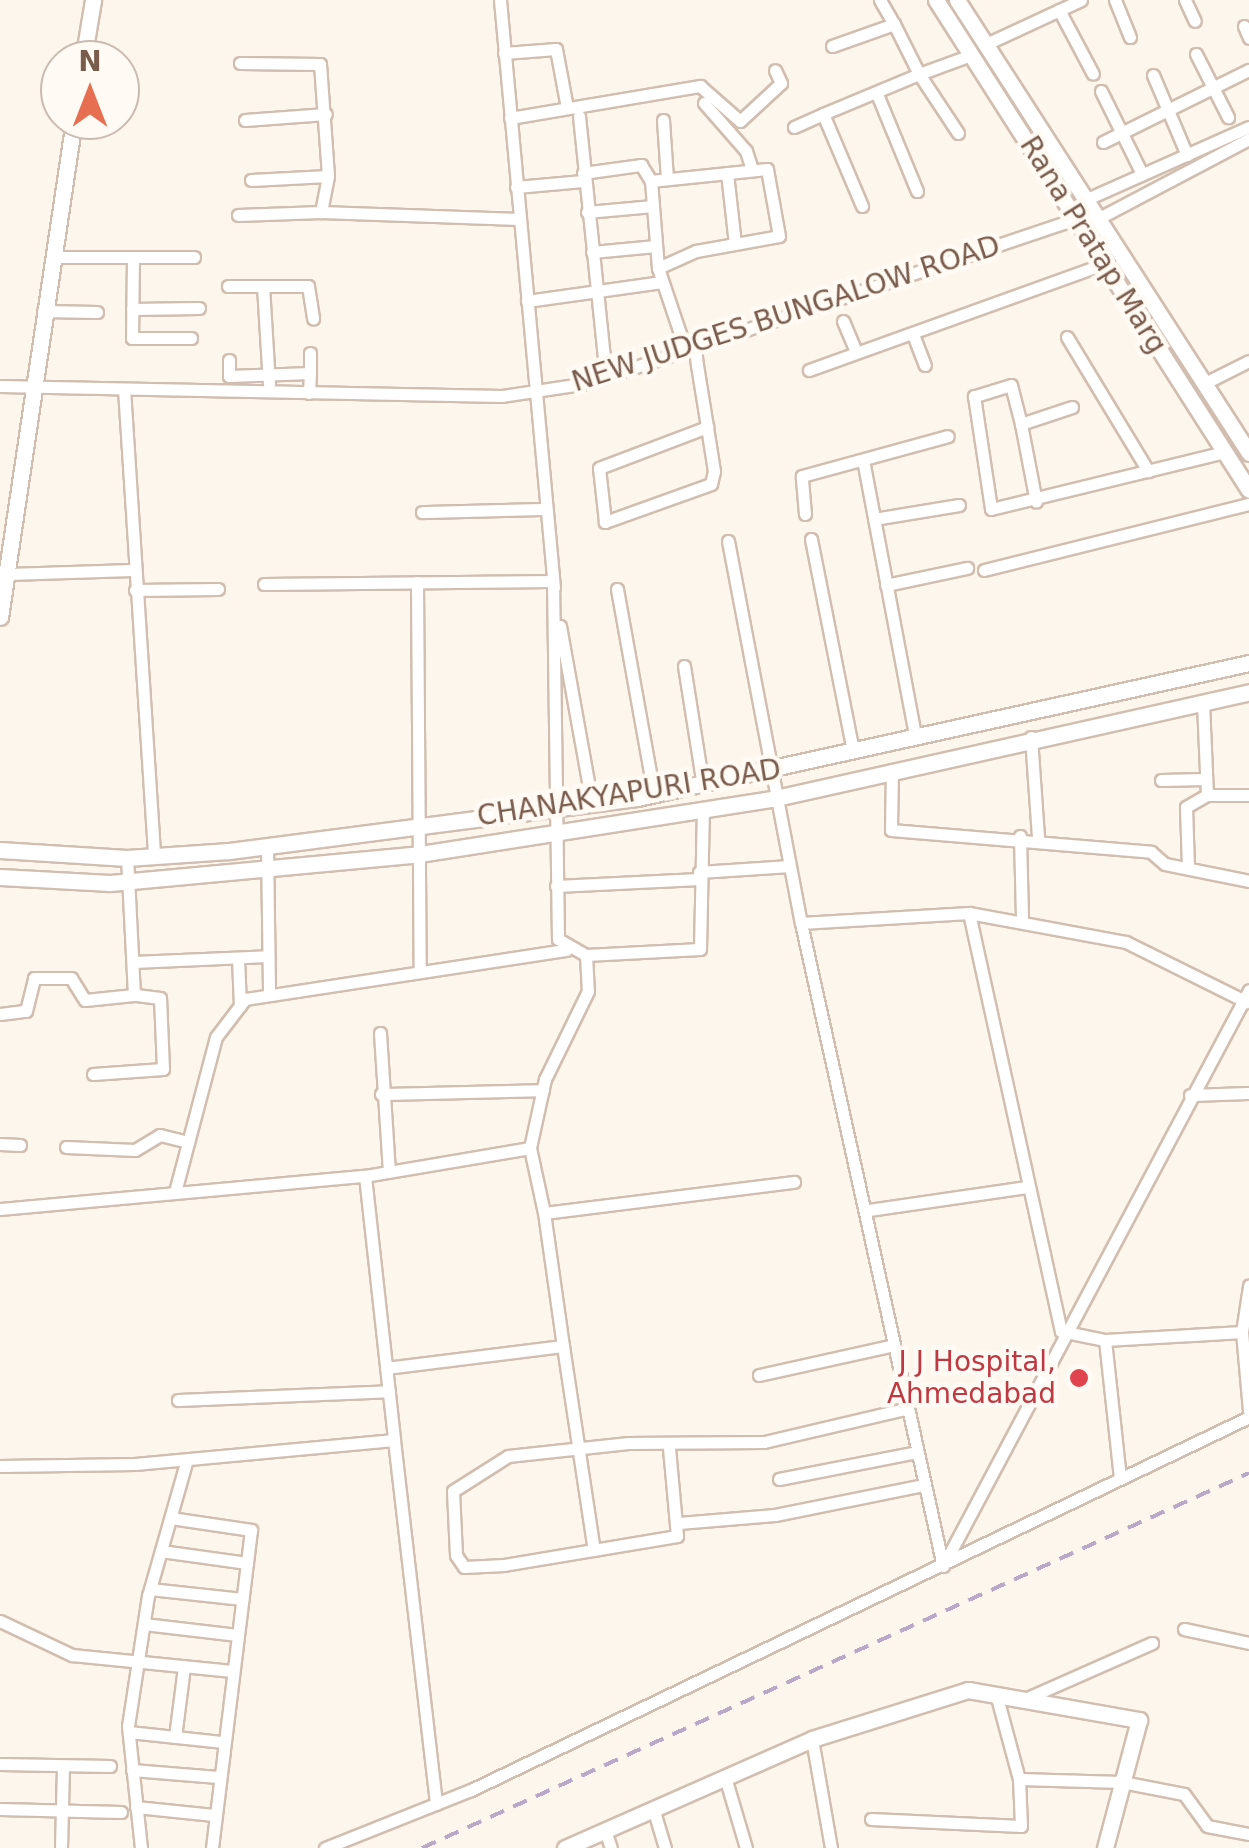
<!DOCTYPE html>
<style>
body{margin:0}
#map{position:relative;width:1249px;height:1848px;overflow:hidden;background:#fdf6ec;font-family:"DejaVu Sans",sans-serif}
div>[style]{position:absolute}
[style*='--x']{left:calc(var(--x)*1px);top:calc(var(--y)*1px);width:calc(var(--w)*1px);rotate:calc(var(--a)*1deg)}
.roads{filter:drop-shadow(2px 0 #d1beb0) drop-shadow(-2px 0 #d1beb0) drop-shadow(0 2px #d1beb0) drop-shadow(0 -2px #d1beb0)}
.street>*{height:11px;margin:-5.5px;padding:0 5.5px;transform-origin:5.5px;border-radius:5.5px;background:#fff}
.secondary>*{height:15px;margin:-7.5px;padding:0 7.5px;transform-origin:7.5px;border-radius:7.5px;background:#fff}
.rail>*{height:4px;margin-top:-2px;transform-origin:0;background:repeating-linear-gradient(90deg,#b9a8c9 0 15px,transparent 0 25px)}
.dots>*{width:28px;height:28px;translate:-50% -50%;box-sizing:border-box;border:5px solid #fffaf3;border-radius:50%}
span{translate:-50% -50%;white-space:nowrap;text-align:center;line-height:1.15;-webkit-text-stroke:9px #fffaf3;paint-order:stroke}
.street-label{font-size:28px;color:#7a5c4d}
.health-label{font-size:28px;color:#be3a42}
.right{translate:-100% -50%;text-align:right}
.north{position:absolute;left:40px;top:40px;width:100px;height:100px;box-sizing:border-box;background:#fffaf3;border:2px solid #cabbb1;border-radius:50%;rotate:0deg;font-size:28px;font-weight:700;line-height:40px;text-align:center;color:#7a5c4d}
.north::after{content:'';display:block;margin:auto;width:35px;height:45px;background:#e76f51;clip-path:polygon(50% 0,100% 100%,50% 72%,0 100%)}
</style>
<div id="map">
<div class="roads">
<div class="street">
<i style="--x:500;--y:0;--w:590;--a:84.75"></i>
<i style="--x:880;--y:0;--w:28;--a:60"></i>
<i style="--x:1115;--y:0;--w:40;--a:68"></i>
<i style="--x:1185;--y:0;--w:23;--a:65"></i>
<i style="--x:1059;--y:10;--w:72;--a:62"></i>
<i style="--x:1244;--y:26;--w:13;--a:67"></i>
<i style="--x:984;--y:45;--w:107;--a:-24.9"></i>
<i style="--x:832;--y:46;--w:66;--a:-19.5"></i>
<i style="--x:894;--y:24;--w:56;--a:63.4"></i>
<i style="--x:919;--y:74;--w:104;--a:157.4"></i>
<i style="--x:823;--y:114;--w:100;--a:67"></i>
<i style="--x:504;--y:53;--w:52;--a:-4.4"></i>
<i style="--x:556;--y:49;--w:60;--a:79.4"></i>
<i style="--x:1196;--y:54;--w:71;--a:63.1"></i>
<i style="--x:240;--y:63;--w:80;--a:0.7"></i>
<i style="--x:320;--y:64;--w:112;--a:85.9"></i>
<i style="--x:328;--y:176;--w:37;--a:101"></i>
<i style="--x:321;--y:212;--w:198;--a:2"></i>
<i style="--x:1153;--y:75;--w:87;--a:67"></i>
<i style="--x:1101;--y:91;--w:93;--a:63.7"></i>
<i style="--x:877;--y:94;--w:105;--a:67.6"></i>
<i style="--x:704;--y:103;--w:64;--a:48.8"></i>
<i style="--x:746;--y:151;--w:20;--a:72"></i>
<i style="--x:579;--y:116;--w:261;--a:84.1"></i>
<i style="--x:510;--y:118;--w:193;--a:-9.6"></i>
<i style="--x:700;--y:86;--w:53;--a:41.2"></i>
<i style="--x:740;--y:121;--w:56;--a:-42.8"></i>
<i style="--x:781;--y:83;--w:14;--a:-115"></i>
<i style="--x:245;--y:120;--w:81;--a:-4.2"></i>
<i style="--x:663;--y:120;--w:59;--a:86.1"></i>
<i style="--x:794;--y:127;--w:32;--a:-24"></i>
<i style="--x:958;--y:133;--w:71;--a:-123.5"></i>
<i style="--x:919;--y:74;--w:55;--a:-20.1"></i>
<i style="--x:1103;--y:142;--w:163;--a:-26.3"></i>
<i style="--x:583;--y:173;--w:59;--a:-7.9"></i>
<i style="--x:641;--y:165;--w:19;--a:58"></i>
<i style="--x:727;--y:173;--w:71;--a:83.6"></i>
<i style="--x:251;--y:180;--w:77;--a:-3"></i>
<i style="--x:516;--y:187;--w:67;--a:-5.1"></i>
<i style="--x:587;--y:212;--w:66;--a:-5.2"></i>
<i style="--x:238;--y:215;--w:83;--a:-2.1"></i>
<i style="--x:1075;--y:219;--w:23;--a:-59"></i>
<i style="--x:1087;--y:199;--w:177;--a:-24"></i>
<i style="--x:592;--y:252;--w:64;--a:-5.4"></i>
<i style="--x:52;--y:257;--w:142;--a:0"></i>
<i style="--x:133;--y:258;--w:80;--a:90.7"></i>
<i style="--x:132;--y:338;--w:59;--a:0"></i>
<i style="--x:658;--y:268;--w:42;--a:-24.1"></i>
<i style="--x:696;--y:251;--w:84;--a:-10.2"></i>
<i style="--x:779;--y:236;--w:68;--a:-100.2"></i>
<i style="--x:767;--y:169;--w:117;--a:174.1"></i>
<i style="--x:651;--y:181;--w:87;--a:85.4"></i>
<i style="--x:658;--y:268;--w:84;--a:71.4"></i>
<i style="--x:228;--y:286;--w:80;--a:0"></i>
<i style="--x:308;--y:286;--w:33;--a:81"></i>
<i style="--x:263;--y:286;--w:98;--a:86.5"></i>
<i style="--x:527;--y:301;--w:136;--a:-8"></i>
<i style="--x:132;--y:309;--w:67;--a:-0.9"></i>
<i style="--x:43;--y:311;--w:54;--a:1.1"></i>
<i style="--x:843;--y:321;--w:34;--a:67"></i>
<i style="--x:914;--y:337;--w:30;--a:69"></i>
<i style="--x:1067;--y:337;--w:157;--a:58.8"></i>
<i style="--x:695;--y:347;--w:18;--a:84"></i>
<i style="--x:697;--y:365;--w:63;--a:80.8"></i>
<i style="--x:707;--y:427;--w:45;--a:81"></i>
<i style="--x:714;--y:471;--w:13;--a:103"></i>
<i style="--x:711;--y:484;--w:113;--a:160.3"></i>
<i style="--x:605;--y:522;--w:54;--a:-96.3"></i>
<i style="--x:599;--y:468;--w:116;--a:-20.8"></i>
<i style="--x:229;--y:360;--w:16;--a:90"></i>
<i style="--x:229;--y:376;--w:81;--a:-2.1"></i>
<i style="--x:310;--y:373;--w:20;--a:93"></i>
<i style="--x:809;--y:370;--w:319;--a:-19.8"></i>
<i style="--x:310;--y:373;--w:20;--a:-90"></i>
<i style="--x:1203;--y:384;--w:51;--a:-26.6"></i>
<i style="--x:0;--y:386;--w:502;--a:1.14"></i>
<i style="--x:502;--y:396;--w:87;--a:-8.6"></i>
<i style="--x:588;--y:383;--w:514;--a:-18.61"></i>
<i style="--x:1075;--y:219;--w:24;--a:-2"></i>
<i style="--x:1099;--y:218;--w:170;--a:-27.8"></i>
<i style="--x:124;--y:389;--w:469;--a:86.3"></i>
<i style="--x:1072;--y:407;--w:54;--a:161.6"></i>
<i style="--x:1021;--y:424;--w:40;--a:-104.4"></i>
<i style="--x:1011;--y:385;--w:39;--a:163"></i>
<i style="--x:974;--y:396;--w:114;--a:81.4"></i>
<i style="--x:991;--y:509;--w:241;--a:-13.7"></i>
<i style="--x:1021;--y:424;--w:79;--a:79.1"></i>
<i style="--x:864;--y:465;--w:275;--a:79.3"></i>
<i style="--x:422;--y:512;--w:123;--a:-1.4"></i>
<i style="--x:805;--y:514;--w:38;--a:-95"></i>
<i style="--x:802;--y:476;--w:151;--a:-15.3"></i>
<i style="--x:874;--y:519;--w:86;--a:-9.4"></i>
<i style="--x:811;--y:539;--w:216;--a:78.8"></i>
<i style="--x:728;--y:541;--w:389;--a:79.2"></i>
<i style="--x:801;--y:923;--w:658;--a:77.55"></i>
<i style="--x:984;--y:570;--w:273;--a:-14"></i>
<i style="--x:6;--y:574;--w:128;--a:-1.8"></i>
<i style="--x:417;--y:582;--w:389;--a:89.6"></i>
<i style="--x:264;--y:584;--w:289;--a:-0.6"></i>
<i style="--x:553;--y:581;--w:358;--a:89.2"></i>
<i style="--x:558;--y:939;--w:32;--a:30"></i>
<i style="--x:586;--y:955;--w:36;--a:87"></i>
<i style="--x:588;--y:991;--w:98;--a:116"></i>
<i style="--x:545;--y:1079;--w:71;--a:102.3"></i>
<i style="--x:530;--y:1148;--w:167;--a:170.4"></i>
<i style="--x:365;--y:1176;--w:266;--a:83.7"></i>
<i style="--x:886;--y:585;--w:83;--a:-11.9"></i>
<i style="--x:617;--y:589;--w:209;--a:79.8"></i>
<i style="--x:135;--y:590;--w:83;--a:-0.7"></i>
<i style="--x:560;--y:626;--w:181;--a:79.8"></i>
<i style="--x:684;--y:666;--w:121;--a:81"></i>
<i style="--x:1203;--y:703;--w:92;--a:87.5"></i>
<i style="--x:1207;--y:795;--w:42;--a:0"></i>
<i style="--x:1031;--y:737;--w:101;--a:86"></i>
<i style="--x:892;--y:770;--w:60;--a:91"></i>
<i style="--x:891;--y:830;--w:261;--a:4.8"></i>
<i style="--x:1151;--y:852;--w:18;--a:41"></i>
<i style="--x:1165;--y:864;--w:86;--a:11.4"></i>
<i style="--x:1161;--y:780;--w:44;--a:-1.3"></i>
<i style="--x:1020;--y:836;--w:84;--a:88.6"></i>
<i style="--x:267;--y:846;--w:148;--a:89.2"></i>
<i style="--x:1188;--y:867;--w:60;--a:-91.9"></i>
<i style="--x:1186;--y:807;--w:24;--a:-30"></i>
<i style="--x:699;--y:872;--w:91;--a:-3.8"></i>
<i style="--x:556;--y:886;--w:143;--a:-2.8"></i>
<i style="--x:969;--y:913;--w:160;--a:10.5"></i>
<i style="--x:1126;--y:942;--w:135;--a:26.4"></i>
<i style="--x:801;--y:923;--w:168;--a:-3.4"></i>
<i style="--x:969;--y:913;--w:428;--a:77.6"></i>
<i style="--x:1061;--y:1331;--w:45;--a:11.6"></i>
<i style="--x:1105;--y:1340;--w:139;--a:83.8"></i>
<i style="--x:586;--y:955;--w:114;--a:-3"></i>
<i style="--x:700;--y:949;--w:138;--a:-88.8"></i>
<i style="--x:238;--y:958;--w:48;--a:87.6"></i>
<i style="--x:133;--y:962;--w:135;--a:-2.5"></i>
<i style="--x:0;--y:1014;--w:26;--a:-7"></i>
<i style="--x:26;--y:1011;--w:34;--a:-76"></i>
<i style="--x:34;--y:978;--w:37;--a:0"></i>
<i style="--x:71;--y:978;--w:26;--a:58"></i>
<i style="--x:85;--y:1000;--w:49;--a:-5.8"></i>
<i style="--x:134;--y:995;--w:137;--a:-92.9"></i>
<i style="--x:380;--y:1033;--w:139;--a:86.3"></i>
<i style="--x:93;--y:1074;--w:70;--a:-4.1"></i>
<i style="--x:163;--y:1069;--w:71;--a:-92.4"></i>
<i style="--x:160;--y:998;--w:26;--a:-173"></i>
<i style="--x:381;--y:1094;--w:162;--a:-1.4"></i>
<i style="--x:1190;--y:1095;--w:59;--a:-1.9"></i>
<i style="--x:0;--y:1144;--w:20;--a:3"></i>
<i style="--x:66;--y:1147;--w:69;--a:2.5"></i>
<i style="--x:135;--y:1150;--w:29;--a:-31"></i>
<i style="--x:160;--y:1135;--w:29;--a:14"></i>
<i style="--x:530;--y:1148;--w:66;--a:77.8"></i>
<i style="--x:544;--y:1213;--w:252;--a:-7.1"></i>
<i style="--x:175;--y:1192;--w:160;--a:-75.2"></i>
<i style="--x:216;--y:1037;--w:48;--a:-52.7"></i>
<i style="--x:245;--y:999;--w:325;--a:-8.7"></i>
<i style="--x:0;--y:1209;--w:366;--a:-5.2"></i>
<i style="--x:869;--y:1210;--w:159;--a:-8.3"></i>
<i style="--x:1242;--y:1332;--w:79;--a:84.9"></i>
<i style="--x:1105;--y:1340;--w:137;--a:-3.3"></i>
<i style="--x:1242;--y:1332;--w:47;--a:-81.3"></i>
<i style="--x:563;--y:1346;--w:206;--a:81.4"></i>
<i style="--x:386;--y:1368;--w:178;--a:-7.1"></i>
<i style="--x:563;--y:1346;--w:134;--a:-98.1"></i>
<i style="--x:759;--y:1375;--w:138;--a:-12.5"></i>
<i style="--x:178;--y:1400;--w:211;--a:-2.4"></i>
<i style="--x:669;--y:1448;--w:88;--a:84.8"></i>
<i style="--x:677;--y:1536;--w:175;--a:170.5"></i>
<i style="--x:504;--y:1565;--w:40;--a:177.1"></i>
<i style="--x:464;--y:1567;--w:14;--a:-124"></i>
<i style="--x:456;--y:1555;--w:64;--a:-92.7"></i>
<i style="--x:453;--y:1491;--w:65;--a:-32.5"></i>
<i style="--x:508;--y:1456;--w:121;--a:-6.2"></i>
<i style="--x:628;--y:1443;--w:136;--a:-0.4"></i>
<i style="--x:764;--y:1442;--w:145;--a:-13.2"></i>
<i style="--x:0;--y:1466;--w:135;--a:-0.8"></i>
<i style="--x:135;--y:1464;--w:260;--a:-5.3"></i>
<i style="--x:394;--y:1440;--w:366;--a:83.4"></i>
<i style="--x:779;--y:1479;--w:140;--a:-11.1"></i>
<i style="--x:171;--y:1518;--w:81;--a:8.5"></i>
<i style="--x:251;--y:1530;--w:320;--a:97"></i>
<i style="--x:679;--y:1523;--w:96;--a:-4.8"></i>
<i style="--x:775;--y:1515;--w:152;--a:-11.4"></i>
<i style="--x:161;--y:1551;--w:87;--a:7.9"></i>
<i style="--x:943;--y:1566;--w:652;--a:-62.02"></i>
<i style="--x:150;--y:1589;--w:93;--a:6.2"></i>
<i style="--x:0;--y:1621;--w:80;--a:25.3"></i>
<i style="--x:72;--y:1655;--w:161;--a:5.7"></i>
<i style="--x:144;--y:1624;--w:94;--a:6.7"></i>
<i style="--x:1184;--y:1629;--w:66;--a:12.2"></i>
<i style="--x:1025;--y:1699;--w:139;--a:-23.8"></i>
<i style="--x:129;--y:1732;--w:95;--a:6.1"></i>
<i style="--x:175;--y:1737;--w:71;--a:-82.7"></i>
<i style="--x:812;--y:1739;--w:111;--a:80.1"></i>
<i style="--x:0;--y:1764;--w:110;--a:1"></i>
<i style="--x:132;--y:1770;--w:86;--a:4.7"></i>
<i style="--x:725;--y:1777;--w:74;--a:73.5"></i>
<i style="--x:1019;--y:1779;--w:103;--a:1.7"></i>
<i style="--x:1122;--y:1782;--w:63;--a:11"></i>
<i style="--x:1184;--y:1794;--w:39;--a:54"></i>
<i style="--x:1207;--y:1826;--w:43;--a:10.8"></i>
<i style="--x:136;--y:1807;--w:78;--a:5.9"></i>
<i style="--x:653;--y:1808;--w:42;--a:73.3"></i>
<i style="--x:0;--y:1809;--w:121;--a:1.4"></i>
<i style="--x:871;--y:1819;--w:150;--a:2.7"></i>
<i style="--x:1021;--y:1826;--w:47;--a:-92.4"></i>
<i style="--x:1019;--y:1779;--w:88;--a:-105.1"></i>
<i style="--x:605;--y:1830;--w:19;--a:72"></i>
<i style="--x:61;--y:1848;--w:82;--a:-88.6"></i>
<i style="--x:141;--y:1848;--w:123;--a:-96.1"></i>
<i style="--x:128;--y:1726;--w:132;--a:-81.3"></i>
<i style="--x:148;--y:1596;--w:142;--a:-74.1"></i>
<i style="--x:325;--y:1848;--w:157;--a:-21.7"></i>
<i style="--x:471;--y:1790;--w:863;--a:-25.61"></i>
</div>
<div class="secondary">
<i style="--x:936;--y:0;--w:581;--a:57.43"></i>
<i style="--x:957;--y:0;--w:539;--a:57.19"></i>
<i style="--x:83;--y:60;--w:61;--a:-80.5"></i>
<i style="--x:0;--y:617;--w:502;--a:-81.53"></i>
<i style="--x:0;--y:850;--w:127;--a:3.6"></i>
<i style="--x:127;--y:858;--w:102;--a:-3.9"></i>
<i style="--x:229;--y:851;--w:411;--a:-7.4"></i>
<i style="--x:637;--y:798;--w:627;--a:-12.44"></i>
<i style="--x:0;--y:877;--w:110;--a:3.1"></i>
<i style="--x:110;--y:883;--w:311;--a:-5.3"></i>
<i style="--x:420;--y:854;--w:360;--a:-8.9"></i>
<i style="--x:776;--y:798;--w:485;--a:-12.6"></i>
<i style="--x:565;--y:1848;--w:270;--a:-23.8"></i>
<i style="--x:812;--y:1739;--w:164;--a:-17.4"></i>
<i style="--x:968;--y:1690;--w:174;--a:10"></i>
<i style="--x:1139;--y:1720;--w:132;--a:104.9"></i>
</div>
</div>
<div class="rail">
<i style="--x:422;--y:1848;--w:908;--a:-24.39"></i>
</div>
<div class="dots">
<i style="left:1079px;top:1378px;background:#e0444e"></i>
</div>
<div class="street-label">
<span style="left:1093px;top:245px;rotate:58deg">Rana Pratap Marg</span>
<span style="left:786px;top:314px;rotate:-18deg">NEW JUDGES BUNGALOW ROAD</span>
<span style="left:629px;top:793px;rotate:-9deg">CHANAKYAPURI ROAD</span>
</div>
<div class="health-label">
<span class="right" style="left:1056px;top:1378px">J J Hospital,<br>Ahmedabad</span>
</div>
<div class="north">N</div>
</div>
